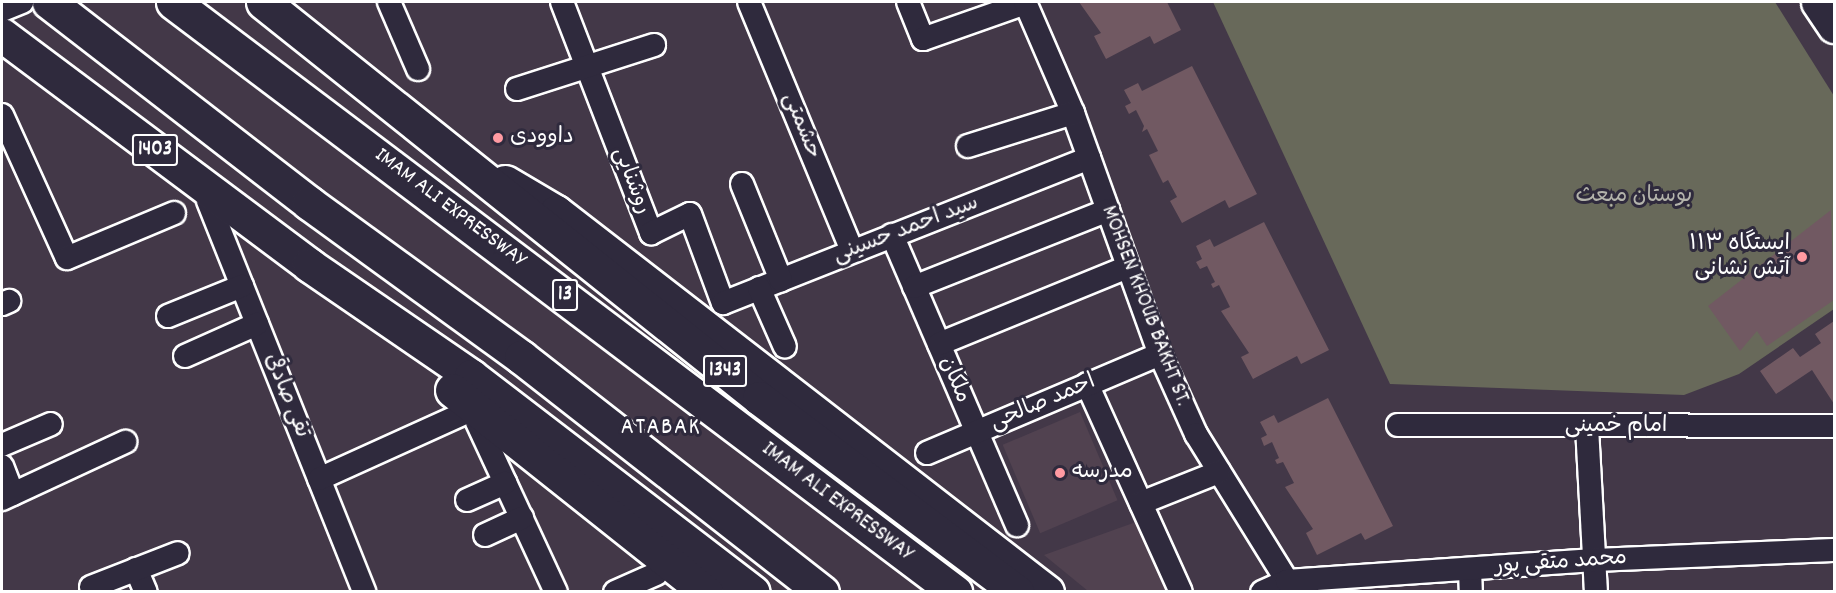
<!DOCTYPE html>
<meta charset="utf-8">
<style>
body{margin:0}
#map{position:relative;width:1836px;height:593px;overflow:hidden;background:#433848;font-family:Dekko,"Playpen Sans Arabic",sans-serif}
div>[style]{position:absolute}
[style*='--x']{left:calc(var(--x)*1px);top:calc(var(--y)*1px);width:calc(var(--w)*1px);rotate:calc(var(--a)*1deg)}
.built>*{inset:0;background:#514250;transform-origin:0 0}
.green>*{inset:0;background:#68695a}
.building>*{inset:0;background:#715962}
.roads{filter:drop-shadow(2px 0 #fff) drop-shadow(-2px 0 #fff) drop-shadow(0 2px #fff) drop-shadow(0 -2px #fff)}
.minor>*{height:22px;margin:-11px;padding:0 11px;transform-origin:11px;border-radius:11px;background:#2f2a3d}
.secondary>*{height:33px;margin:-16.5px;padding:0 16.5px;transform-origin:16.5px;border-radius:16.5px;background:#2f2a3d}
.trunk>*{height:33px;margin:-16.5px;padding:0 16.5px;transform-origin:16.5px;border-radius:16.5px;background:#2f2a3d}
.dots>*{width:16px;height:16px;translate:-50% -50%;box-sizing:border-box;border:3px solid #2f2a3d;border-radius:50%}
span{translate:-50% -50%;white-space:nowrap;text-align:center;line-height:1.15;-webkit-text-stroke:6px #2f2a3d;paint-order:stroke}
.shield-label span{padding:2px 4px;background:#2f2a3d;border:2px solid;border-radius:4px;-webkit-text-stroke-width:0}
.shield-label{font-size:21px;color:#fff;font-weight:700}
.street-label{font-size:22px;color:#fff}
.poi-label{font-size:22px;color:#fff}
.left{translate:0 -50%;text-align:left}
.right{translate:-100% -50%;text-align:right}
.park-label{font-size:22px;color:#b4b4ac}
.neighbourhood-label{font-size:24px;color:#fff;letter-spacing:1.5px}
.frame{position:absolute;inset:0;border:3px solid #fff;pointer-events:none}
</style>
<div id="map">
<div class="built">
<i style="left:1080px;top:412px;width:96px;height:84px;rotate:67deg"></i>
<i style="clip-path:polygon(1136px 522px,1168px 591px,1088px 591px,1044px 555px)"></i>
</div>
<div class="green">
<i style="clip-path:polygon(1213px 2px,1775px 2px,1834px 96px,1834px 309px,1739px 374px,1684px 395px,1390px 384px)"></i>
</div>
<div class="building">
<i style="clip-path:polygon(1079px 2px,1167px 2px,1181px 30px,1154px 44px,1150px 36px,1106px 59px,1094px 36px,1101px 33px)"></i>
<i style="clip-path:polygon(1192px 66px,1257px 194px,1229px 208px,1225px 200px,1182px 223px,1170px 201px,1177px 197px,1168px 180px,1163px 183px,1149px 155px,1158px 151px,1147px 129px,1142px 132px,1144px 126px,1136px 110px,1129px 114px,1125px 106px,1131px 103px,1124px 90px,1138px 83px,1142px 91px)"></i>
<i style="clip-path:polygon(1831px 210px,1834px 300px,1767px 346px,1757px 331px,1740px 351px,1708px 306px)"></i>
<i style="clip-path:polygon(1264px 222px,1329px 350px,1301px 364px,1297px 356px,1253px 379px,1241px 357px,1249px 353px,1221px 311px,1230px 307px,1219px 285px,1213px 288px,1211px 284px,1215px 282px,1207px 266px,1200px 269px,1196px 262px,1202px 259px,1196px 246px,1210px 239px,1214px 247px)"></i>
<i style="clip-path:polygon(1834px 321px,1834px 404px,1812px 370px,1776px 394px,1760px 371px,1793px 348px,1800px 357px,1821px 343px,1815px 334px)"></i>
<i style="clip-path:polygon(1328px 398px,1393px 526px,1365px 540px,1361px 533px,1317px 555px,1306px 533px,1313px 529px,1285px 487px,1294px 483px,1283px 462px,1277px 464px,1275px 460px,1279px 458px,1272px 442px,1264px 446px,1261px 438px,1267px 435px,1260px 422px,1274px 415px,1278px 423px)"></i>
</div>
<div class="roads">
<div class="minor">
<i style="--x:389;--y:2;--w:73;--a:66.6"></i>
<i style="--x:562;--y:2;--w:248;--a:68.9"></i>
<i style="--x:651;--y:233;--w:43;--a:-26"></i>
<i style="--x:690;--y:214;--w:95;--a:69.7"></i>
<i style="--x:723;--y:303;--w:394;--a:-21.6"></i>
<i style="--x:749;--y:2;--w:269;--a:67.5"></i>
<i style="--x:908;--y:2;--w:40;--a:68"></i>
<i style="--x:923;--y:39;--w:109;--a:-19.3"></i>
<i style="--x:1025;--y:2;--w:121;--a:66.6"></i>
<i style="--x:1073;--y:113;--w:256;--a:70.2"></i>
<i style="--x:1160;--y:354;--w:88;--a:65.8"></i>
<i style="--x:1196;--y:434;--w:173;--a:58.2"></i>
<i style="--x:1287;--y:581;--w:17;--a:40"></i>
<i style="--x:2;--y:10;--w:22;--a:-22"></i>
<i style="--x:517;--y:89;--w:144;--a:-17.8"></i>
<i style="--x:2;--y:115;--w:157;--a:65.6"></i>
<i style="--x:67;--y:258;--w:116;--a:-22.8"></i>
<i style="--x:968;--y:146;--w:110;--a:-17.4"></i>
<i style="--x:742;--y:184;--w:104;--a:67.9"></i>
<i style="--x:208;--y:201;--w:421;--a:68.2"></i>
<i style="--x:892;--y:235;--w:316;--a:66.7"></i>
<i style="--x:914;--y:287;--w:209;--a:-21.6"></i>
<i style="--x:759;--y:288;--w:64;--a:66.2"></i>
<i style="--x:2;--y:304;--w:8;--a:-23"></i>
<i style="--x:168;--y:316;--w:80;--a:-22.1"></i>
<i style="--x:939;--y:344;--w:204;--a:-22.2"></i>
<i style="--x:185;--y:356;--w:79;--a:-24"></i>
<i style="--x:1087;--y:384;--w:228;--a:65.7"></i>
<i style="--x:477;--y:422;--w:187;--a:65.1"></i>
<i style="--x:1398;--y:425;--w:436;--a:0.1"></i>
<i style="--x:1587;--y:427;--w:165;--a:86.9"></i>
<i style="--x:2;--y:445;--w:53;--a:-23.2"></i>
<i style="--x:927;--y:453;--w:253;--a:-23"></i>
<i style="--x:2;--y:466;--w:30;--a:69"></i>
<i style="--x:319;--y:479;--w:157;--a:-24.4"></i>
<i style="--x:2;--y:499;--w:136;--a:-24.9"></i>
<i style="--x:467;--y:500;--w:42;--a:-24.1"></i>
<i style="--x:1141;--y:503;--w:84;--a:-21.7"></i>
<i style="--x:485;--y:535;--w:41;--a:-24.7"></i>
<i style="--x:136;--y:569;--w:25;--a:67"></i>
<i style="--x:1470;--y:569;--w:23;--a:88"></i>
<i style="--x:91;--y:587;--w:93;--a:-21.3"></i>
<i style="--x:615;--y:592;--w:45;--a:-23.7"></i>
<i style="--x:1262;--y:592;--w:27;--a:-24"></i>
<i style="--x:1287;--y:581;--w:308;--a:-3.9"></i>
<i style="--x:1594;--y:560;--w:240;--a:-2.4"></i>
</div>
<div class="secondary">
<i style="--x:1818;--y:2;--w:29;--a:56"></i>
<i style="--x:505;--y:182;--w:59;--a:30.5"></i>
<i style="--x:556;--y:212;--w:621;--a:37.74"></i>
</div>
<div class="trunk">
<i style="--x:49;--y:2;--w:329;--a:37.7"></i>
<i style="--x:309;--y:203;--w:262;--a:36"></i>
<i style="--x:521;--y:357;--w:382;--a:38"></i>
<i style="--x:173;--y:2;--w:980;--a:37.03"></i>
<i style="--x:263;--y:2;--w:635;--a:38.6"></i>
<i style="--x:759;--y:398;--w:323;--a:36.9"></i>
<i style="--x:2;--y:35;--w:384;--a:36.8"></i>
<i style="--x:309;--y:265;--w:196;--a:34.4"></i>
<i style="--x:471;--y:376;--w:355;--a:37.5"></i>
<i style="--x:452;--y:390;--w:325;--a:38.5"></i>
</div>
</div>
<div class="dots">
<i style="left:498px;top:138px;background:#ff9aa2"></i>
<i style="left:1802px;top:257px;background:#ff9aa2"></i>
<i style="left:1060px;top:473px;background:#ff9aa2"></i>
</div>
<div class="shield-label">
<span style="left:155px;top:150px">1403</span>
<span style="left:565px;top:295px">13</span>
<span style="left:725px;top:371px">1343</span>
</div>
<div class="street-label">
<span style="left:801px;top:126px;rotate:68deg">حشمتی</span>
<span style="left:631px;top:181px;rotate:69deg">روشنایی</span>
<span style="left:450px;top:208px;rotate:37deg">IMAM ALI EXPRESSWAY</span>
<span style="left:906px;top:230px;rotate:-21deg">سید احمد حسینی</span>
<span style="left:1145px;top:306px;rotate:69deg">MOHSEN KHOUB BAKHT ST.</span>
<span style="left:954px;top:380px;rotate:67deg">ملکان</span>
<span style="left:286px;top:396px;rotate:68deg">تقی صادقی</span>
<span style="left:1043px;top:403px;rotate:-23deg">احمد صالحی</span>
<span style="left:1616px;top:427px">امام خمینی</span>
<span style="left:837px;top:502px;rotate:37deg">IMAM ALI EXPRESSWAY</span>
<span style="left:1561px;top:563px;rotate:-4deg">محمد متقی پور</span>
</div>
<div class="poi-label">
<span class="left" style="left:510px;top:138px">داوودی</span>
<span class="right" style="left:1790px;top:257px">ایستگاه ۱۱۳<br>آتش نشانی</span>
<span class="left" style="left:1072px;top:473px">مدرسه</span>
</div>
<div class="park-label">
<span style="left:1634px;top:197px">بوستان مبعث</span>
</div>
<div class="neighbourhood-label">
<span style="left:661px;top:429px">ATABAK</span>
</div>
<div class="frame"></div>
</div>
